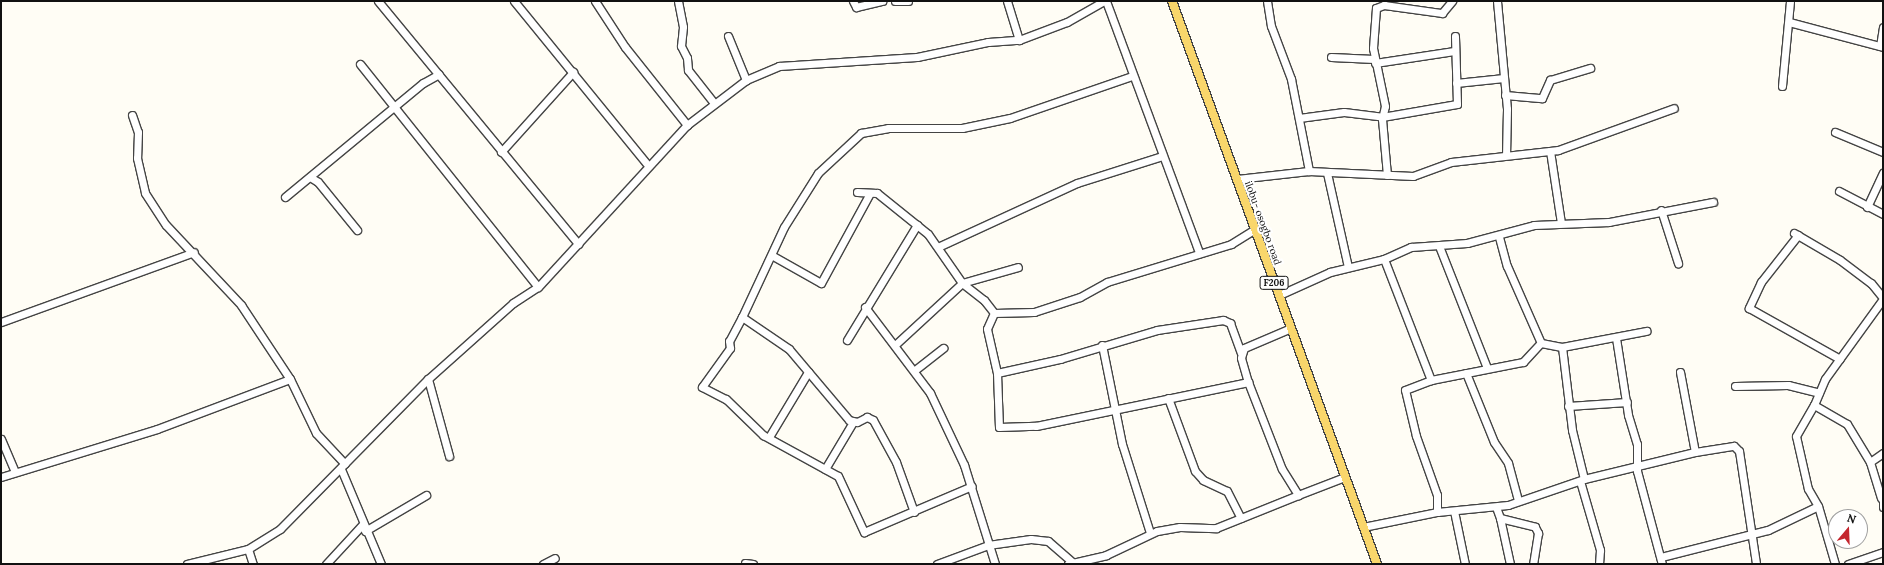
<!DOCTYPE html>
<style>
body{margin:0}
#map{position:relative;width:1884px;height:565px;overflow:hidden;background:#fffdf5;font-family:Lora,serif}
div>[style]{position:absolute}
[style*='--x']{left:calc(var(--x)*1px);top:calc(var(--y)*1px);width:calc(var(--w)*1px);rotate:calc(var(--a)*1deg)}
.roads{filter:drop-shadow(1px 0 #444) drop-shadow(-1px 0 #444) drop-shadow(0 1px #444) drop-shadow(0 -1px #444)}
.minor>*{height:7px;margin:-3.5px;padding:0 3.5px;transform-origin:3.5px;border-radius:3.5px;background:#fff}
.major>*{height:8px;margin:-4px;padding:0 4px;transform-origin:4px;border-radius:4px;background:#f9d66b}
span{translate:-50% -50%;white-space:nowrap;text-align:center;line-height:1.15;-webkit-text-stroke:4px #fff;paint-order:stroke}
.shield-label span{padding:1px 3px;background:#fff;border:1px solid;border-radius:3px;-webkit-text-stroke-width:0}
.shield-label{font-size:9px;color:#111;font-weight:700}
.street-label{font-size:10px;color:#111}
.frame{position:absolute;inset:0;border:2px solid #111;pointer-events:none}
.north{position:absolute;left:1828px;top:509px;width:40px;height:40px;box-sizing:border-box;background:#fff;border:1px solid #a0a0a0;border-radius:50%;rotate:19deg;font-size:11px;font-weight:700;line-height:16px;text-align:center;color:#111}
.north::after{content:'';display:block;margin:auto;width:14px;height:18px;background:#c4262e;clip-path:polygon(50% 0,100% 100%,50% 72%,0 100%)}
</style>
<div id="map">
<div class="roads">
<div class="minor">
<i style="--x:378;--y:1;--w:315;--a:50.5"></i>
<i style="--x:514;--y:1;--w:210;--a:50.8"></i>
<i style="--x:595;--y:1;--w:55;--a:56.9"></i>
<i style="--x:625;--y:47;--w:100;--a:51.5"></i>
<i style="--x:678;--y:1;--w:26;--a:79"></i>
<i style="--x:683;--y:27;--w:19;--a:96"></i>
<i style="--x:681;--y:46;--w:13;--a:63"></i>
<i style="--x:687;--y:58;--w:12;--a:85"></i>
<i style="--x:688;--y:70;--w:42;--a:51.8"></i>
<i style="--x:853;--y:1;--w:7;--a:63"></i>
<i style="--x:856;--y:7;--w:27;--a:-13"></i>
<i style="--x:895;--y:1;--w:13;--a:0"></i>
<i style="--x:1007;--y:1;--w:41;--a:72.9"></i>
<i style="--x:1106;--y:1;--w:269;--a:69.7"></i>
<i style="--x:1267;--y:1;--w:25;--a:81"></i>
<i style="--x:1271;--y:26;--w:57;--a:69.3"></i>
<i style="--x:1291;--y:79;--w:94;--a:78.9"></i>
<i style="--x:1497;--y:1;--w:108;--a:84.7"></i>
<i style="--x:1507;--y:109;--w:46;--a:91.2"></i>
<i style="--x:1789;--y:22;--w:97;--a:14.9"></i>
<i style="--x:728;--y:36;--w:48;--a:67.8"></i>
<i style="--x:1880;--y:46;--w:19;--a:-81"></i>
<i style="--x:1331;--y:57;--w:43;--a:2.7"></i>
<i style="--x:1375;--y:63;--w:80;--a:-8.6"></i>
<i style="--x:360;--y:64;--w:285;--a:51.4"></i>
<i style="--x:1456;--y:83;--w:48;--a:-5.9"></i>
<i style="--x:1782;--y:86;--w:85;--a:-84.6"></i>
<i style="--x:1505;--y:95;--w:37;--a:5"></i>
<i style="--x:1542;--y:98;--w:20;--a:-66"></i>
<i style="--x:1550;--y:80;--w:42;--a:-16.7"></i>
<i style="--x:132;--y:115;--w:18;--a:71"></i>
<i style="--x:138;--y:132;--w:26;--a:92"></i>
<i style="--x:137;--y:158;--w:36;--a:77"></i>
<i style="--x:145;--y:193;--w:38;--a:57"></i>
<i style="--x:166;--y:225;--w:110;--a:46.8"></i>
<i style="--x:241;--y:305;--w:89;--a:56.5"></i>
<i style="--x:1299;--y:118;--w:45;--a:-7.6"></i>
<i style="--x:1344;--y:112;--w:38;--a:7"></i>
<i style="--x:1382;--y:117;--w:76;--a:-9.8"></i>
<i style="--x:1457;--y:104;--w:68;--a:-91.7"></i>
<i style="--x:1835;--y:132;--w:52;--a:22.6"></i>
<i style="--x:1550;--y:151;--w:73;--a:81.3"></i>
<i style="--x:501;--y:152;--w:108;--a:-48"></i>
<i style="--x:1327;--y:173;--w:96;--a:77.4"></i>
<i style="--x:1387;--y:175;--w:56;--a:-95.1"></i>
<i style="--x:1382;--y:119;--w:13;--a:-77"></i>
<i style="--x:1385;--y:106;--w:59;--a:-101.7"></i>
<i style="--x:1373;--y:48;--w:40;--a:-85.7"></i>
<i style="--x:1376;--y:8;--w:9;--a:-21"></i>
<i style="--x:1384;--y:5;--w:59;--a:7.9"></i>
<i style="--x:1442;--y:13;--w:16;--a:-50"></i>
<i style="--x:310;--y:177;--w:9;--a:32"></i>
<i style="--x:318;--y:182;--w:62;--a:50.9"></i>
<i style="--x:1237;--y:179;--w:72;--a:-6.3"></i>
<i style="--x:1309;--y:171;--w:104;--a:2.8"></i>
<i style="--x:1413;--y:176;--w:40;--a:-20.2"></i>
<i style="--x:1451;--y:162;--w:108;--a:-6.4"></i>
<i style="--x:1558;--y:150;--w:123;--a:-19.9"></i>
<i style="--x:1839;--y:191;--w:50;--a:27.6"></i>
<i style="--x:857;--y:192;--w:20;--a:3"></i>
<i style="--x:877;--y:193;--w:65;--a:38.8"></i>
<i style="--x:928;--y:234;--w:60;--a:55.2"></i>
<i style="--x:962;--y:283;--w:28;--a:38"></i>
<i style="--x:984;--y:300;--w:16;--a:52"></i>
<i style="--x:994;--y:313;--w:17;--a:114"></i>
<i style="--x:987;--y:329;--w:45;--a:77.2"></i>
<i style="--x:997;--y:373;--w:54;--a:87.9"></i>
<i style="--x:999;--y:427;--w:37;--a:-2"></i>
<i style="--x:1036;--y:426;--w:217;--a:-11.7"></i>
<i style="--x:285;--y:197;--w:179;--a:-39.6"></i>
<i style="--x:423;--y:83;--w:18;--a:-29"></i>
<i style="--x:1867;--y:207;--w:38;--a:-65"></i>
<i style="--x:1661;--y:210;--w:56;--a:72.2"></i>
<i style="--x:1794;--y:233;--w:53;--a:30.4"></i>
<i style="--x:1840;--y:260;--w:39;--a:37"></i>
<i style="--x:1871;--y:283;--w:19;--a:51"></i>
<i style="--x:1798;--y:235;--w:60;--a:128.2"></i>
<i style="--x:1761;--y:282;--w:29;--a:115"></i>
<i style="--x:1749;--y:308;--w:104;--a:29.3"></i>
<i style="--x:1499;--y:237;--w:30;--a:75"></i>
<i style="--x:1507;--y:266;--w:84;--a:66.2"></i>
<i style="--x:1541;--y:343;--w:21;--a:11"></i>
<i style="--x:1562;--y:347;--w:86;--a:-10.8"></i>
<i style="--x:940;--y:246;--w:151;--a:-24.7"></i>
<i style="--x:1077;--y:183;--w:89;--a:-17.6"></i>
<i style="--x:1439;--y:246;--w:131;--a:68.5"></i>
<i style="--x:773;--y:256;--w:55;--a:29.4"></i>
<i style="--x:821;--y:283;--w:102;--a:-61.4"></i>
<i style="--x:1384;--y:259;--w:130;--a:68.8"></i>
<i style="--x:1279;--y:295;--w:56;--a:-24.3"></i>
<i style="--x:1330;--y:272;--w:56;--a:-13.5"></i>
<i style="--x:1384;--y:259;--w:30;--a:-24"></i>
<i style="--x:1411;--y:247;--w:56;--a:-4.1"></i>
<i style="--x:1467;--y:243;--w:69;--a:-15"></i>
<i style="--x:1534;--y:225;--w:75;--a:-2.3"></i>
<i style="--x:1609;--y:222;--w:106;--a:-10.9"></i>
<i style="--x:865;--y:307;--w:108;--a:52.9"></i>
<i style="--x:930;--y:393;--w:80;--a:64.7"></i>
<i style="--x:964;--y:465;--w:104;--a:72.6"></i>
<i style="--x:994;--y:313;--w:40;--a:-1.4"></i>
<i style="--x:1034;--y:312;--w:48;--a:-18.1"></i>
<i style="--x:1080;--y:297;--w:31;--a:-29"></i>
<i style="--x:1107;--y:282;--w:130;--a:-17"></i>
<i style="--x:1231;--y:244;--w:28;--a:-32"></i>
<i style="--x:742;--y:317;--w:27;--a:118"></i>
<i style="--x:729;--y:341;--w:7;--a:82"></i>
<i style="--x:730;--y:348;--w:48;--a:125.7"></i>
<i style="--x:702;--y:387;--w:27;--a:27"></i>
<i style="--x:726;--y:399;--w:52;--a:44.2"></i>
<i style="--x:763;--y:435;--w:85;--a:28.7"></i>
<i style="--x:838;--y:476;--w:62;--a:65.1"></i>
<i style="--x:864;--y:532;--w:117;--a:-23.1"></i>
<i style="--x:1;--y:322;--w:205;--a:-19.9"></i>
<i style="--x:1291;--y:328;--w:51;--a:156.9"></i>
<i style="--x:1244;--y:348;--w:10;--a:107"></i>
<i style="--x:1241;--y:358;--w:25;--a:74"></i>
<i style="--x:1248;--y:382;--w:93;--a:68.7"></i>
<i style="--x:1282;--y:469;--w:31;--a:58"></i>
<i style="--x:1298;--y:495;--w:50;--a:-21"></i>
<i style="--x:1616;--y:338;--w:78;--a:81.1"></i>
<i style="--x:1628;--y:415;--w:30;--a:73"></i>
<i style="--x:1637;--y:444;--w:27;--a:90"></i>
<i style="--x:1637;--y:471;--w:96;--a:75"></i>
<i style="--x:847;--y:340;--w:135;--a:-58.7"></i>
<i style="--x:896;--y:344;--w:90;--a:-42.7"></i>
<i style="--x:962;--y:283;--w:58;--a:-15.9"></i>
<i style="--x:1102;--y:345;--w:101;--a:78.6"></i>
<i style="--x:1122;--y:444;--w:93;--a:72.5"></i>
<i style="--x:1562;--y:347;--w:84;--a:83.1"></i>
<i style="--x:1572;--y:430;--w:50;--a:76.2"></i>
<i style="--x:915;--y:370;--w:36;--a:-38"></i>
<i style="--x:1680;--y:372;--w:81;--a:79.4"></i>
<i style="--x:997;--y:373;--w:65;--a:-12.5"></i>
<i style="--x:1060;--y:359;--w:101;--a:-16.6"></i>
<i style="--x:1157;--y:330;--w:67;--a:-8.6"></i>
<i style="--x:1223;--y:320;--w:8;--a:23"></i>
<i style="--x:1230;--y:323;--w:32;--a:70"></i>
<i style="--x:1466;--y:373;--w:74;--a:67.9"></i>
<i style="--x:1494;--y:442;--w:25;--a:56"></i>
<i style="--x:1508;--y:463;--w:39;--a:75"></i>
<i style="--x:428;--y:379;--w:80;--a:74.7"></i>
<i style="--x:1735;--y:386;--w:53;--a:-1.1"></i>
<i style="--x:1788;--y:385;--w:32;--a:14"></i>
<i style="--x:1168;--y:398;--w:78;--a:69.7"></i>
<i style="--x:1195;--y:471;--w:12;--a:48"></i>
<i style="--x:1203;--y:480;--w:26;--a:25"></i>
<i style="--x:1227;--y:491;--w:30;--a:63"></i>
<i style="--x:1241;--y:518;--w:61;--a:-22"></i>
<i style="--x:1814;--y:405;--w:28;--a:-67"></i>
<i style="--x:1825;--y:379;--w:99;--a:-54.1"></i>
<i style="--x:1568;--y:406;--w:59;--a:-3.9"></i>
<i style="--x:769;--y:437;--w:76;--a:-59"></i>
<i style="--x:1;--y:439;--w:36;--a:67"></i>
<i style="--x:341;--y:469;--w:103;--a:67.2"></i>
<i style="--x:825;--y:469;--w:55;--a:-59.2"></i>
<i style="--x:1;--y:477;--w:163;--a:-17.1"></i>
<i style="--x:157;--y:429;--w:142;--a:-20.6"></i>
<i style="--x:290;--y:379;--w:60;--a:64.3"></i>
<i style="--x:316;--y:433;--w:42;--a:46.9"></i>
<i style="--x:1580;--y:481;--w:72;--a:73.8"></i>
<i style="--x:1600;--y:550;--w:14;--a:94"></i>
<i style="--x:1883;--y:496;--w:11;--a:90"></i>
<i style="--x:1881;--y:498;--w:38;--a:-107"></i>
<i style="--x:1870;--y:462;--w:16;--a:-35"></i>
<i style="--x:1496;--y:507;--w:12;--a:70"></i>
<i style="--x:1500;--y:518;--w:36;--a:14"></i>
<i style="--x:1535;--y:527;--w:7;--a:63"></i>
<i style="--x:1538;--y:533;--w:31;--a:99"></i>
<i style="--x:1454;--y:511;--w:54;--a:78.3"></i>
<i style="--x:914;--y:512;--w:53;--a:-109.8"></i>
<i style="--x:896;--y:462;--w:48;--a:-118.7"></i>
<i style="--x:873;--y:420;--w:7;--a:-153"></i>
<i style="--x:867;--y:417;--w:11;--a:153"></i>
<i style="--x:857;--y:422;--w:8;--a:-166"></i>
<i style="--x:849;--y:420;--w:93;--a:-130.2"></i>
<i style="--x:789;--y:349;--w:57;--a:-145.8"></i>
<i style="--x:742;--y:317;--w:99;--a:-65"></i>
<i style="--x:784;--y:227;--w:64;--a:-57.8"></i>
<i style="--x:818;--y:173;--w:59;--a:-42.9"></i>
<i style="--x:861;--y:133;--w:27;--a:-10"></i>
<i style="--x:888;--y:128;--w:74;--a:0"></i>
<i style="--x:962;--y:128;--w:49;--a:-11.8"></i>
<i style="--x:1010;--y:118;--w:129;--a:-19"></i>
<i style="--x:1437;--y:512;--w:17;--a:-90"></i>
<i style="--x:1437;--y:495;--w:63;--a:-109.6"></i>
<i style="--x:1416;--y:436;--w:47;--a:-103.4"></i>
<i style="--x:1405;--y:390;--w:28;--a:-21"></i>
<i style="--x:1431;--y:380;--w:94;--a:-11.1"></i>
<i style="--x:1523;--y:362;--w:26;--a:-47"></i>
<i style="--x:1500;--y:518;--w:47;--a:77.7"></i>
<i style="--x:1363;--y:527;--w:76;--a:-11.5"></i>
<i style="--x:1437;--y:512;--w:71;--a:-5.6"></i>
<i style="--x:1508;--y:505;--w:80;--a:-18.9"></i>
<i style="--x:1584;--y:479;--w:114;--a:-13.7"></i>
<i style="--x:1695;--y:452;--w:39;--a:-9"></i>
<i style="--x:1734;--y:446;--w:7;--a:45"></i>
<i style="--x:1739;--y:451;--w:114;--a:81.4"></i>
<i style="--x:365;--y:531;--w:71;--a:-30.5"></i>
<i style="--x:248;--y:549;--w:16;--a:72"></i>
<i style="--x:1661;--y:557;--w:110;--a:-14.2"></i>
<i style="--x:1768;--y:530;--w:55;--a:-25.6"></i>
<i style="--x:745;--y:563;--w:8;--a:7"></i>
<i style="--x:187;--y:564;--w:63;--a:-13.8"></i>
<i style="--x:248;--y:549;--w:38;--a:-32"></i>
<i style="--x:280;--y:529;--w:211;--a:-45.4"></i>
<i style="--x:428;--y:379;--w:114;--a:-41.8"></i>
<i style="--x:513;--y:303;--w:30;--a:-33"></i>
<i style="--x:538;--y:287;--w:220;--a:-47.4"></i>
<i style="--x:687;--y:125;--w:74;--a:-37.3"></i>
<i style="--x:746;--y:80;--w:36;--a:-23"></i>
<i style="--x:779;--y:66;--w:138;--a:-3.7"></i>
<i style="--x:917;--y:57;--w:73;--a:-11.9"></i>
<i style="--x:988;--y:42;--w:31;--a:-4"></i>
<i style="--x:1019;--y:40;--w:51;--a:-20.6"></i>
<i style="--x:1067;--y:22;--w:43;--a:-29.6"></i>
<i style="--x:326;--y:564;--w:53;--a:-47.3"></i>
<i style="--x:543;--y:564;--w:13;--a:-27"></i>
<i style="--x:937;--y:564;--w:54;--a:-20.4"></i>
<i style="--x:988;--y:545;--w:43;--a:-7.9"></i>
<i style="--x:1031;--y:539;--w:17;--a:7"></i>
<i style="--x:1048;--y:541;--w:33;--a:41"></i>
<i style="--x:1068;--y:564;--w:39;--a:-13"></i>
<i style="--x:1106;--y:555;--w:56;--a:-25.2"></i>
<i style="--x:1157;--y:531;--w:23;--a:-10"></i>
<i style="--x:1180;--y:527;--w:36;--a:2"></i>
<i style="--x:1216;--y:528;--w:27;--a:-22"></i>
<i style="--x:1835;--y:564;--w:60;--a:-106.3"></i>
<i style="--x:1818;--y:506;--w:20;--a:-120"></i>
<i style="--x:1808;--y:489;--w:54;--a:-102.8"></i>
<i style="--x:1796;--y:436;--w:36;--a:-60"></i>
<i style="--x:1814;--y:405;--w:38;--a:30"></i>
<i style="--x:1847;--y:424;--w:44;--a:58.8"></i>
<i style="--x:1848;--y:564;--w:37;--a:-19"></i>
</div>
<div class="major">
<i style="--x:1172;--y:1;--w:599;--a:69.99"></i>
</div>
</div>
<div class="shield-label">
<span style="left:1274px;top:283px">F206</span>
</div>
<div class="street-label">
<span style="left:1263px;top:223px;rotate:70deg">ilobu- osogbo road</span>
</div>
<div class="frame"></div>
<div class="north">N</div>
</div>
